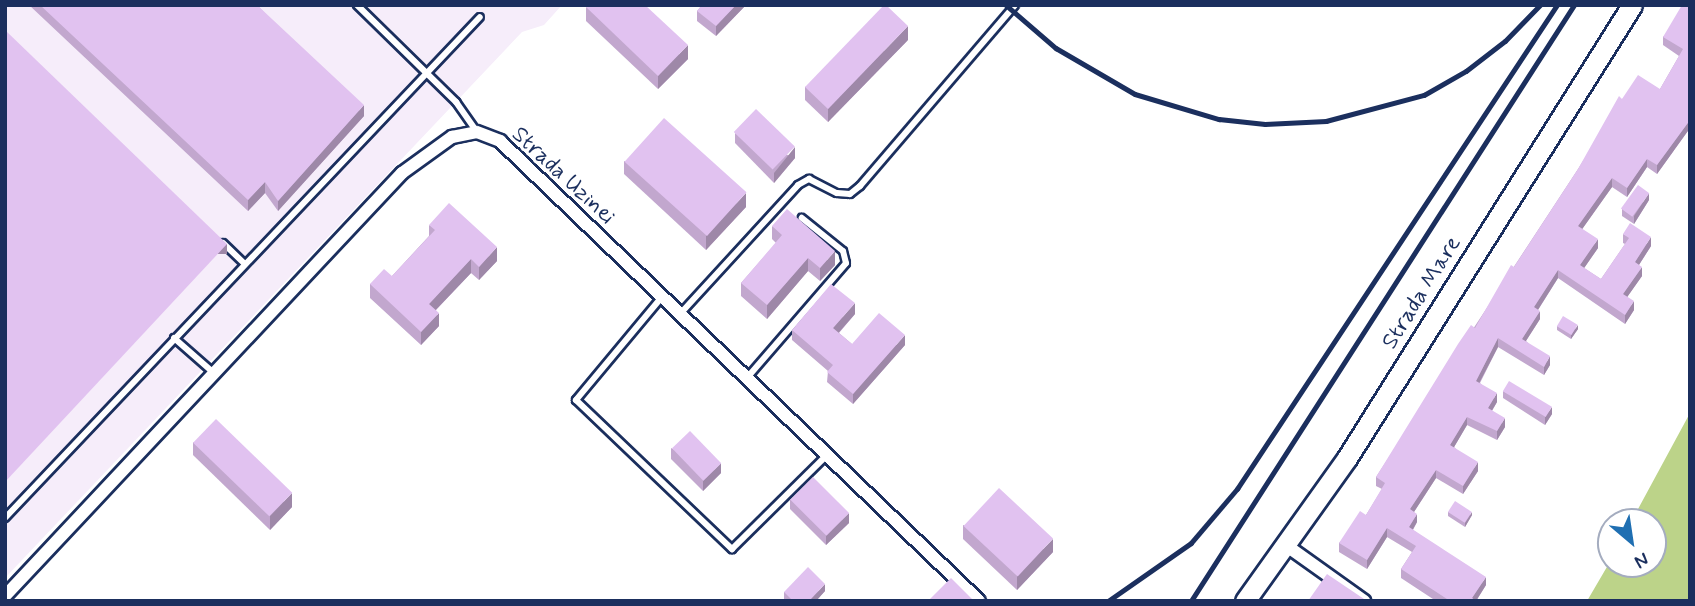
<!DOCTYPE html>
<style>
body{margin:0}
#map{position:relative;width:1695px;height:606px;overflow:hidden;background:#fff;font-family:Mynerve,sans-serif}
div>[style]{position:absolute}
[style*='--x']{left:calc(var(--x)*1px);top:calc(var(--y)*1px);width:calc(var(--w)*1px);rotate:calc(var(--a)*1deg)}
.built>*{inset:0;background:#f6edfa}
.green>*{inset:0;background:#bcd389}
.roads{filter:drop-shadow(2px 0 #1b2f5e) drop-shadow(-2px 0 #1b2f5e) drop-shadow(0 2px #1b2f5e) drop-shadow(0 -2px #1b2f5e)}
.service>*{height:6px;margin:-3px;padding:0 3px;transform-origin:3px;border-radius:3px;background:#fff}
.minor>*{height:12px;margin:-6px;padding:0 6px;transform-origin:6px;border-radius:6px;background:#fff}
.secondary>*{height:19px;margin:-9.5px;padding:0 9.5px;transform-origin:9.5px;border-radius:9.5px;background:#fff}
.rail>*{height:4.5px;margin:-2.25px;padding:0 2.25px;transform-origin:2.25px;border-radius:2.25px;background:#1b2f5e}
.wall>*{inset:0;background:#c2a7ce}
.shaded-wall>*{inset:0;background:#9e88a8;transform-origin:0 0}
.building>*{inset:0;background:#e1c2f0;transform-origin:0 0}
span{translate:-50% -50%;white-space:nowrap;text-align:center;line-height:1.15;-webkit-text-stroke:6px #fff;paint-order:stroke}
.street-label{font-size:23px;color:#1b2f5e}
.frame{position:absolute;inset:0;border:7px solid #1b2f5e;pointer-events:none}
.north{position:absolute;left:1597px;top:508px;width:70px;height:70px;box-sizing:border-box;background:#fff;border:2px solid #a4acbf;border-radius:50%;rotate:151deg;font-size:19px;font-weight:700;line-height:28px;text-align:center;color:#1b2f5e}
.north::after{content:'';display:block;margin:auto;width:24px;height:32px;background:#1f6fb2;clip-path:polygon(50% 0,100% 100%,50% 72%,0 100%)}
</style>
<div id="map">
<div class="built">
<i style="clip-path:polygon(5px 5px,562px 5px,544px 25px,522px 32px,5px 578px)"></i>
</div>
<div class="green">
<i style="clip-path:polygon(1690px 413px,1690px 601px,1587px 601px,1611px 560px,1611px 564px,1653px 564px,1653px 522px,1631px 522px)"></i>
</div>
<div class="roads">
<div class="service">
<i style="--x:357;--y:5;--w:139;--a:44.4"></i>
<i style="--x:456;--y:102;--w:37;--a:55"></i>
<i style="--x:223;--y:243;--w:28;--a:44"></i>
<i style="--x:661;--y:298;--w:133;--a:129.8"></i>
<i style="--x:576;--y:400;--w:216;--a:43.7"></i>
<i style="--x:732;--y:549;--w:131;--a:-44.7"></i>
<i style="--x:680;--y:314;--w:175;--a:-47.5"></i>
<i style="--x:798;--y:185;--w:13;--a:-29"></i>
<i style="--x:809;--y:179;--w:31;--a:27"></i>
<i style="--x:837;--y:193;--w:13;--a:4"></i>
<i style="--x:850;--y:194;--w:13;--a:-39"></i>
<i style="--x:860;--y:186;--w:238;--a:-49.4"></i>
<i style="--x:174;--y:338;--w:53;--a:41.2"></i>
<i style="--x:746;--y:379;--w:153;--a:-49.2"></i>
<i style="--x:846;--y:263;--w:12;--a:-104"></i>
<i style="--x:843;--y:251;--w:53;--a:-141.2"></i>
<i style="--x:5;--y:518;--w:690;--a:-46.53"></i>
</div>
<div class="minor">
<i style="--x:1287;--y:546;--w:95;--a:35.5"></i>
<i style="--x:5;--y:596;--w:580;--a:-46.82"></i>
<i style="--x:402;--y:173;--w:62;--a:-35.8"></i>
<i style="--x:452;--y:137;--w:25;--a:-11"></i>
<i style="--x:477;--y:132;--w:25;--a:21"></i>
<i style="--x:500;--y:141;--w:664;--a:43.84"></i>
</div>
<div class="secondary">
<i style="--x:1245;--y:601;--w:176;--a:-54.5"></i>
<i style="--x:1347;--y:458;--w:535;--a:-57.82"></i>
</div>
</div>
<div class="rail">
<i style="--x:1006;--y:5;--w:66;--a:40.7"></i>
<i style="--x:1056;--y:48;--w:91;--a:30.2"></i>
<i style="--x:1135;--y:94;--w:88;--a:16.6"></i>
<i style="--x:1219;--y:119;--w:46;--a:6.2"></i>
<i style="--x:1265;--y:124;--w:61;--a:-2.8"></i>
<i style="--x:1326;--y:121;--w:101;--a:-14.9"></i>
<i style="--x:1424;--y:95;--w:48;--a:-29.7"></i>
<i style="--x:1466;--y:71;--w:49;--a:-37.6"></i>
<i style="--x:1505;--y:41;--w:50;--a:-45.8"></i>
<i style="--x:1108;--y:601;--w:101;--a:-34.9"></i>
<i style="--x:1191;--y:543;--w:71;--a:-49.6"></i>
<i style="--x:1237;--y:489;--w:580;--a:-56.53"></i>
<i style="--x:1191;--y:601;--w:708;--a:-57.27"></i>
</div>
<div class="wall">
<i style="clip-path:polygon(29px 5px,257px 5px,364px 116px,278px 211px,265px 193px,248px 211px)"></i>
<i style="clip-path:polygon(702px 5px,746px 5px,716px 36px,697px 21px,697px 11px)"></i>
<i style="clip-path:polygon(1690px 5px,1690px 128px,1657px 174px,1647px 167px,1627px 197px,1612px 187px,1582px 229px,1598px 248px,1584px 268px,1601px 279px,1625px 244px,1623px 243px,1623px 234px,1651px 246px,1639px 265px,1642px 276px,1627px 297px,1634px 310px,1625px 324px,1558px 278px,1538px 310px,1540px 319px,1526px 341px,1550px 365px,1544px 375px,1498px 347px,1480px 383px,1497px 402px,1492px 411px,1505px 427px,1497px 440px,1467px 425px,1454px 447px,1478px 471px,1463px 494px,1436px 478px,1414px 512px,1417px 522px,1413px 530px,1486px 585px,1476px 601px,1436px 601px,1401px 578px,1401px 569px,1412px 552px,1387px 537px,1367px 569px,1339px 552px,1339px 543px,1366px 515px,1382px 489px,1376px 486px,1376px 477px,1578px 169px,1622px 99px,1660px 89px,1679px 56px,1663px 45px,1663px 37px)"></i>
<i style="clip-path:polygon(586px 7px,688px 59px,658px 89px,586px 21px)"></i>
<i style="clip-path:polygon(908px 40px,828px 122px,805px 100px,805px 87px)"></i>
<i style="clip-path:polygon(735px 133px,795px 158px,774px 183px,735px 143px)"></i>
<i style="clip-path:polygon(624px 161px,746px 207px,706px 250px,624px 174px)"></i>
<i style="clip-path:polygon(1649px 200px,1634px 224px,1622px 216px,1622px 209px)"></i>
<i style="clip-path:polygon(429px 225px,497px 261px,479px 280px,471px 273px,436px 310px,439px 326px,421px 345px,370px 298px,370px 284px,392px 276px,429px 236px)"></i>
<i style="clip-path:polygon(772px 226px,835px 265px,820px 281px,808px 271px,767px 319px,741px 296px,741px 283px,776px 243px,772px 239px)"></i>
<i style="clip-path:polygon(855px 314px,839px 333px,852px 344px,905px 345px,853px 404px,827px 382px,828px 371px,792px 340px,792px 330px)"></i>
<i style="clip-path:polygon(1557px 326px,1578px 329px,1571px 339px,1557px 330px)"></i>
<i style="clip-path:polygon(1503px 391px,1552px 414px,1545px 425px,1503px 398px)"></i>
<i style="clip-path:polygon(193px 442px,292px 507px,270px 530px,193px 455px)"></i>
<i style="clip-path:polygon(671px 448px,721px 473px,703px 491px,671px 459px)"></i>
<i style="clip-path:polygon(790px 499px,849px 523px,826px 545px,790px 509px)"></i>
<i style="clip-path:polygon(1448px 512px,1472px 515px,1465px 527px,1448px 516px)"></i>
<i style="clip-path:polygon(963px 525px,1053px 552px,1017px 590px,963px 539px)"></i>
<i style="clip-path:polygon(825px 591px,816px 601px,786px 601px,784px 599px,784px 592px)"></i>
</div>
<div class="shaded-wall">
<i style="clip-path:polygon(736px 5px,746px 5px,716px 36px,716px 26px)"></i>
<i style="clip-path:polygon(908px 26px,908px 40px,828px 122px,828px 109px)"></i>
<i style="clip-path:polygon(688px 45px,688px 59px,658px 89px,658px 76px)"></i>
<i style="clip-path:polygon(364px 105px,364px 116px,278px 211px,278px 201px)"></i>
<i style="clip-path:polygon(1690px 120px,1690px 128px,1657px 174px,1657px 165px)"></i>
<i style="clip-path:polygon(795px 147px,795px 158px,774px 183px,774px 173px)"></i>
<i style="clip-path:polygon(1647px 159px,1647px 167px,1627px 197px,1627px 188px)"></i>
<i style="clip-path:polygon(1612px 178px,1612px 187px,1578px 235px,1578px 226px)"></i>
<i style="clip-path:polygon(265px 182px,265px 193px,248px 211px,248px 200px)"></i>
<i style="clip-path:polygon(746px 193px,746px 207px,706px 250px,706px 236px)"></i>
<i style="clip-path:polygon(1649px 193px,1649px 200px,1634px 224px,1634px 216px)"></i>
<i style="clip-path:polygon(1651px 237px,1651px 246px,1635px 271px,1635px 262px)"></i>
<i style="clip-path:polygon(1598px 239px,1598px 248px,1580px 274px,1580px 265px)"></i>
<i style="left:227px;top:244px;width:10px;height:325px;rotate:90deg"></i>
<i style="clip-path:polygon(497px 247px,497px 261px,479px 280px,479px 267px)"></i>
<i style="clip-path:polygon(835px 251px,835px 265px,820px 281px,820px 268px)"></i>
<i style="clip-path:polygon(808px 258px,808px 271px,767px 319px,767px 305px)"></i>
<i style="clip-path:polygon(471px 259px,471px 273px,429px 317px,429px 304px)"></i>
<i style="clip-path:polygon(1642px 267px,1642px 276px,1623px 303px,1623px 294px)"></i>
<i style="clip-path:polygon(1558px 270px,1558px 278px,1534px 316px,1534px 307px)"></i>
<i style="clip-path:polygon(1634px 301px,1634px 310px,1625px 324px,1625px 315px)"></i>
<i style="clip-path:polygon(855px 303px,855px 314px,833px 339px,833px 328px)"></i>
<i style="clip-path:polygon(1540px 311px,1540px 319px,1522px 347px,1522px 339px)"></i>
<i style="clip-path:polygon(439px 313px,439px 326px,421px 345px,421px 332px)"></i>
<i style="clip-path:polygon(1578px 325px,1578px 329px,1571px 339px,1571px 335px)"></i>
<i style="clip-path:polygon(905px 335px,905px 345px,853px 404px,853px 394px)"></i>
<i style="clip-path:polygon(1498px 338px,1498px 347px,1476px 389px,1476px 381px)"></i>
<i style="clip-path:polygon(1550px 356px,1550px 365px,1544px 375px,1544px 367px)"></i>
<i style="clip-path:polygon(1497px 393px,1497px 402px,1488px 417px,1488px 408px)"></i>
<i style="clip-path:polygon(1552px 407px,1552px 414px,1545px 425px,1545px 417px)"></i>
<i style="clip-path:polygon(1467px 417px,1467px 425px,1450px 454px,1450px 445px)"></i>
<i style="clip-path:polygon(1505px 418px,1505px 427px,1497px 440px,1497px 431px)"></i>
<i style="clip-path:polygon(1478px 462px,1478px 471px,1463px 494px,1463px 486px)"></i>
<i style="clip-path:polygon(721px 463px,721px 473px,703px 491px,703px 481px)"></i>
<i style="clip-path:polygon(1436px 470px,1436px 478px,1410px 518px,1410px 509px)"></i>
<i style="clip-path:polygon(292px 493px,292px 507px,270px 530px,270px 516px)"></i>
<i style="clip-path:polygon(1472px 512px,1472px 515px,1465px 527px,1465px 523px)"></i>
<i style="clip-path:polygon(849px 513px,849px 523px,826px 545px,826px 535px)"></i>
<i style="clip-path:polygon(1417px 514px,1417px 522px,1409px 536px,1409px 527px)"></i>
<i style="clip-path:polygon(1387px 528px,1387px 537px,1367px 569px,1367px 560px)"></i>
<i style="clip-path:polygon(1053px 539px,1053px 552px,1017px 590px,1017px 576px)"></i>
<i style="clip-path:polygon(1486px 577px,1486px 585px,1476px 601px,1472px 598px)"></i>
<i style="clip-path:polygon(825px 584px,825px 591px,816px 601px,809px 601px)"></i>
</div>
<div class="building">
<i style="clip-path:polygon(40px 5px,257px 5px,364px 105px,278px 201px,265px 182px,248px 200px)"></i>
<i style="clip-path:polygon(588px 5px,645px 5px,688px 45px,658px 76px,586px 7px)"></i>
<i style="clip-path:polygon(702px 5px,736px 5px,716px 26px,697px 11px)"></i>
<i style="clip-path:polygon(884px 5px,886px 5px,908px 26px,828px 109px,805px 87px)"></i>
<i style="clip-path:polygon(1682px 5px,1690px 5px,1690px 120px,1657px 165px,1647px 159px,1627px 188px,1612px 178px,1578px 226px,1598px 239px,1580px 265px,1601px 279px,1629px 238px,1623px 234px,1630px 223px,1651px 237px,1635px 262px,1642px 267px,1623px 294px,1634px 301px,1625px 315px,1558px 270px,1534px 307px,1540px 311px,1522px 339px,1550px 356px,1544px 367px,1498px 338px,1476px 381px,1497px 393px,1488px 408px,1505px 418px,1497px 431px,1467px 417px,1450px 445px,1478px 462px,1463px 486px,1436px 470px,1410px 509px,1417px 514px,1409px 527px,1486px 577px,1472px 598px,1476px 601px,1450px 601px,1401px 569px,1416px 546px,1387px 528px,1367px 560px,1339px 543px,1360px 511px,1366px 515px,1385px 483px,1376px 477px,1458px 344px,1471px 325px,1475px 328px,1511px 265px,1514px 267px,1578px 169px,1619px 96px,1622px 99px,1638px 75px,1660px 89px,1683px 49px,1663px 37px)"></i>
<i style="clip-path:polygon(5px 30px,227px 244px,5px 482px)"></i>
<i style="left:756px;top:109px;width:54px;height:32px;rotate:44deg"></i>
<i style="left:664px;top:118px;width:111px;height:59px;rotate:42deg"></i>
<i style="left:1638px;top:185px;width:14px;height:29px;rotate:36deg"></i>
<i style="clip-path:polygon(449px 203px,497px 247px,479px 267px,471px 259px,429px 304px,439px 313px,421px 332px,370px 284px,384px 269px,392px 276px,435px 230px,429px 225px)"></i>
<i style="clip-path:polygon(787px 209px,835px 251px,820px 268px,808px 258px,767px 305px,741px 283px,782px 235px,772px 226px)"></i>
<i style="clip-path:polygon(831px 284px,855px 303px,833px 328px,852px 344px,879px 313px,905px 335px,853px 394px,827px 372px,833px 365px,792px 330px)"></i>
<i style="left:1563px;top:316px;width:17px;height:12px;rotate:31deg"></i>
<i style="left:1509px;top:381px;width:50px;height:12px;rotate:31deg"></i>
<i style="left:216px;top:419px;width:106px;height:33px;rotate:44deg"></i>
<i style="left:690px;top:431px;width:45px;height:25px;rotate:46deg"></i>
<i style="left:813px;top:477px;width:51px;height:32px;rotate:45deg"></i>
<i style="left:999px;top:488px;width:74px;height:52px;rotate:43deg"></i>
<i style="left:1455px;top:501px;width:20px;height:13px;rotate:33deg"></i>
<i style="clip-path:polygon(808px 567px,825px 584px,809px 601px,793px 601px,784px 592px)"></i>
<i style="clip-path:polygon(1327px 574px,1367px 601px,1308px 601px)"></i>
<i style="clip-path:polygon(951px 578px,974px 601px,930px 601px,929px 600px)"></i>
</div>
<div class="street-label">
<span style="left:563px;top:176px;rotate:43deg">Strada Uzinei</span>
<span style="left:1422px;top:293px;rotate:-58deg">Strada Mare</span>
</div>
<div class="frame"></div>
<div class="north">N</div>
</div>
